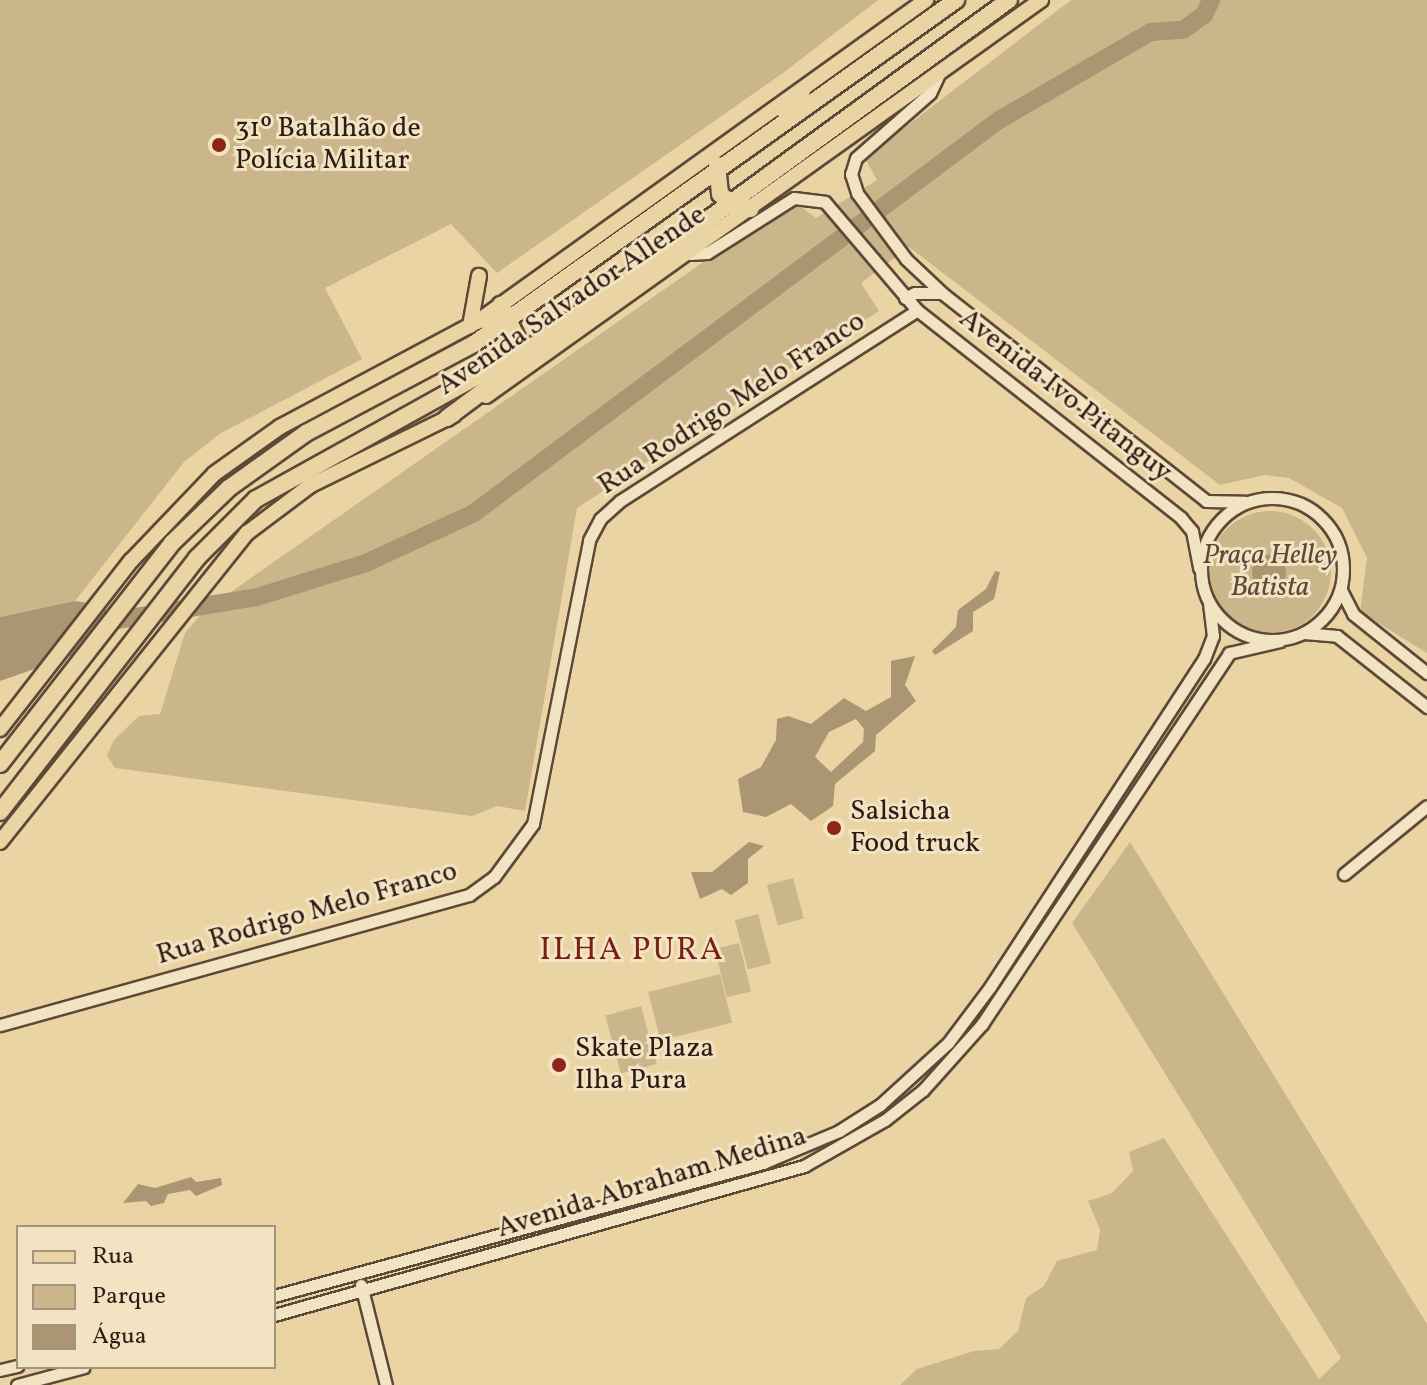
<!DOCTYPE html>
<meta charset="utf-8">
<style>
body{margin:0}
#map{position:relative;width:1427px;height:1385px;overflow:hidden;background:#ebd4a3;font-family:Vollkorn,serif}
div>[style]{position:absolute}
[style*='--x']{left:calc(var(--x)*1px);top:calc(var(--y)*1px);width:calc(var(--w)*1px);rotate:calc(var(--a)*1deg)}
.green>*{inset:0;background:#cbb58b;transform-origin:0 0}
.round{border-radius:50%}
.water>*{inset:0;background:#ab9572}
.river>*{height:18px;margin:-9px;padding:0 9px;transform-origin:9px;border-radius:9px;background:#ab9572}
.roads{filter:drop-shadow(2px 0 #5d4937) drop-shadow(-2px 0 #5d4937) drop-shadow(0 2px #5d4937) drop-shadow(0 -2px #5d4937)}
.minor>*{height:11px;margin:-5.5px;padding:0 5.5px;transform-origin:5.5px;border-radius:5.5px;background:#f2e3c3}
.minor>.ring{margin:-5.5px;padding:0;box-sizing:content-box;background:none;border:11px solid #f2e3c3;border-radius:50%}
.major>*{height:14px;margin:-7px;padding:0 7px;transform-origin:7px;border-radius:7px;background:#ebd4a3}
.highway>*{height:16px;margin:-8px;padding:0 8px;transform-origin:8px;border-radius:8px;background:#ebd4a3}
.dots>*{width:22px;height:22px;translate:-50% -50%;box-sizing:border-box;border:4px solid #f2e3c3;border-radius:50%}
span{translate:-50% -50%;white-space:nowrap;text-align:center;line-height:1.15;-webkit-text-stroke:6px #f2e3c3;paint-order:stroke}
.poi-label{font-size:28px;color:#2e1b13}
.left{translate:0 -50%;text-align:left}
.street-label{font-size:28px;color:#2e1b13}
.park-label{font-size:28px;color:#5d4937;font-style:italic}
.quarter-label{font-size:32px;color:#7a1f14;letter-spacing:2px}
.legend{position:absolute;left:16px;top:1225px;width:260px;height:144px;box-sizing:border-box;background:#f2e3c3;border:2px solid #a4937d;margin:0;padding:10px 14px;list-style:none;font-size:24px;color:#2e1b13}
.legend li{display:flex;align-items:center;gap:16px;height:40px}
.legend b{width:40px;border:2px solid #a4937d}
</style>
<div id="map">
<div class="green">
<i style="clip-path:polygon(0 0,878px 0,783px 73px,497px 273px,451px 224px,325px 288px,362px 359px,221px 433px,184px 462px,75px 601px,0 617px)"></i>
<i style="clip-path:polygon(1071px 0,1427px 0,1427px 653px,1360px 612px,1367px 558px,1342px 508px,1289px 478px,1265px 475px,1220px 485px,909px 247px,861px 283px,879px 311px,577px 508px,525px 811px,497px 806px,472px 816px,115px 768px,107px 755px,114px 740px,139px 716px,160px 714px,185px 633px,205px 610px,785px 205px,800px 206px,816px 218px,877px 180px,865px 158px)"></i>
<i class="round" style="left:1209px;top:511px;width:122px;height:122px"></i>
<i style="clip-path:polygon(1130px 842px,1427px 1324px,1427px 1385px,900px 1385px,917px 1369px,974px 1351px,999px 1349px,1018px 1331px,1026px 1298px,1044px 1286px,1057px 1261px,1097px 1250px,1100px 1230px,1088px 1201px,1112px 1193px,1133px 1171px,1129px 1152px,1164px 1138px,1319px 1379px,1341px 1358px,1072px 923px)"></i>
<i style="left:793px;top:878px;width:42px;height:27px;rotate:75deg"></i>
<i style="left:758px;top:914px;width:51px;height:24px;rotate:75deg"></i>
<i style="left:739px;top:943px;width:50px;height:25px;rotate:76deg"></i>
<i style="left:720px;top:974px;width:50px;height:74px;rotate:76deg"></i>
<i style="left:641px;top:1006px;width:60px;height:37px;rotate:75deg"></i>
</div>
<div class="water">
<i class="round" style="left:1252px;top:555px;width:34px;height:34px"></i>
<i style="clip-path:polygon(995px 571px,1000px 572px,994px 599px,973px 612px,973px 631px,935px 655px,932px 651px,956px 627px,958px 610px,986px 589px)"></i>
<i style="clip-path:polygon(75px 601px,101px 605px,117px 620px,80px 653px,0 681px,0 617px)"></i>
<i style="clip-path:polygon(evenodd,915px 656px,905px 685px,916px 701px,876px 735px,875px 751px,835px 784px,833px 806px,811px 821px,791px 804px,766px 817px,743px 812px,738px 779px,761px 767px,776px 740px,777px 719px,788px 716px,811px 724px,844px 698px,866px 711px,891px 697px,891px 661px,915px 656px,856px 719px,864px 729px,863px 742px,831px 772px,815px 757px,829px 732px,856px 719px)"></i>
<i style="clip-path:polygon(749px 842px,764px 846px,748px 859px,748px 883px,731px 895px,722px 889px,700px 899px,691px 872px,712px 872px)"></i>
<i style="clip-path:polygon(191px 1177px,196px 1182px,221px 1178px,222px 1185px,196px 1196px,190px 1190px,168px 1194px,164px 1203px,151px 1206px,146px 1201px,123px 1203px,138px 1184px,155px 1188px)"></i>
</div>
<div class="river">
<i style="--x:117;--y:620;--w:142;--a:-9.3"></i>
<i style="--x:257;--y:597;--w:114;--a:-17.3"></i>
<i style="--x:366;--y:563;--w:119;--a:-24.8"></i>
<i style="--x:474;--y:513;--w:656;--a:-36.82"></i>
<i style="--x:999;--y:120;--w:176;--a:-30.1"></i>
<i style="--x:1151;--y:32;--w:32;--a:-4"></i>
<i style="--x:1183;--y:30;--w:26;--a:-36"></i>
<i style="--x:1204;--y:15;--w:17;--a:-65"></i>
</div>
<div class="roads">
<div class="minor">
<i style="--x:939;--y:74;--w:21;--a:115"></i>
<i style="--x:930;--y:93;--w:98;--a:138.7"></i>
<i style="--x:856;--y:158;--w:17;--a:107"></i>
<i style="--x:851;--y:174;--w:20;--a:72"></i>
<i style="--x:857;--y:193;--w:82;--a:53.4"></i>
<i style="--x:906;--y:259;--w:50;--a:43.4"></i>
<i style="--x:942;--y:293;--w:336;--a:38.2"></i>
<i style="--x:1206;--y:501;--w:39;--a:1"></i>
<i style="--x:690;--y:254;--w:17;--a:-3"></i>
<i style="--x:707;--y:253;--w:103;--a:-32.3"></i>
<i style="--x:794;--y:198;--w:31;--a:7"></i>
<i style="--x:825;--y:202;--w:142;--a:49.6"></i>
<i style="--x:917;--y:310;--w:336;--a:38.2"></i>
<i style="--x:1181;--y:518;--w:17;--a:50"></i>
<i style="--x:1192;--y:531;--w:38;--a:79"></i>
<i style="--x:905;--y:298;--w:11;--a:-27"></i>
<i style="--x:915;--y:293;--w:26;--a:0"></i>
<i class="ring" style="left:1201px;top:498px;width:131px;height:131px"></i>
<i style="--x:1341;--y:590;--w:27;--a:63"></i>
<i style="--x:1353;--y:614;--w:95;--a:38.6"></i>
<i style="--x:1304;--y:633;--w:33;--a:5"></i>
<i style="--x:1337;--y:636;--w:115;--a:38.3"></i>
<i style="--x:1344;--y:874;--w:107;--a:-39.3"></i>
<i style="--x:0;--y:1025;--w:487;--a:-15.5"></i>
<i style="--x:469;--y:895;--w:31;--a:-36"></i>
<i style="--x:494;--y:877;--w:66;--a:-53.7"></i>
<i style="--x:533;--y:824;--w:289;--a:-78.8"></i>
<i style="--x:589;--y:540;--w:24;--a:-62"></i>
<i style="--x:600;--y:519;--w:27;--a:-42"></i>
<i style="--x:620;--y:501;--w:353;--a:-32.7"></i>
<i style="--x:361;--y:1285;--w:103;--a:76"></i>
<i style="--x:274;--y:1296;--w:507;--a:-15.22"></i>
<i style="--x:763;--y:1163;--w:82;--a:-22.8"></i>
<i style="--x:839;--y:1131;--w:49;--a:-32.4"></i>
<i style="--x:880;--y:1105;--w:92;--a:-42.4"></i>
<i style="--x:948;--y:1043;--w:70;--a:-53.1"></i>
<i style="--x:990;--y:987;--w:392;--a:-56.9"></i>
<i style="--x:1204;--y:659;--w:25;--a:-69"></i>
<i style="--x:1213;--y:636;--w:31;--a:-97"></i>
<i style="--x:274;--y:1315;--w:551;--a:-15.7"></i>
<i style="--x:804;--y:1166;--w:93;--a:-29.6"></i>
<i style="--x:885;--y:1120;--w:48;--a:-38.3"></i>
<i style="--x:923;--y:1090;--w:89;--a:-48.2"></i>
<i style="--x:982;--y:1024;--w:446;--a:-56.3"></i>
<i style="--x:1229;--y:653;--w:52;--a:-13.2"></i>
<i style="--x:0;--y:1370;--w:18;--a:-13"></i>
<i style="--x:17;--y:1385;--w:69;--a:-15"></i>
</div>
<div class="major">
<i style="--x:470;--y:326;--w:51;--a:-79.8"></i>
<i style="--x:486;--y:396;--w:682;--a:-35.51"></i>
<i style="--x:0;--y:729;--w:213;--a:-52.1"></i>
<i style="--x:131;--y:561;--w:120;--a:-46.3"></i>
<i style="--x:214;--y:474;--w:81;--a:-35.5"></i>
<i style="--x:280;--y:427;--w:223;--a:-28.1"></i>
<i style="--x:477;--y:322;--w:553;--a:-35.65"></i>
<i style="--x:0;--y:842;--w:396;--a:-51.4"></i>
<i style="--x:247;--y:533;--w:80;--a:-36.9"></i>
<i style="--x:311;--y:485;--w:159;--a:-26.1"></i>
</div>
<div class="highway">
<i style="--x:785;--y:111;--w:25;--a:-48"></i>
<i style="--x:717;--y:165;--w:29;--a:84"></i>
<i style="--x:720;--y:194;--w:17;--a:40"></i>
<i style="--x:733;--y:205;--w:18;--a:13"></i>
<i style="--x:481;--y:319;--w:28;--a:18"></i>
<i style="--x:447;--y:418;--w:89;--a:-36.7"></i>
<i style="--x:518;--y:365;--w:19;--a:-81"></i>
<i style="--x:521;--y:346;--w:46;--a:-116"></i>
<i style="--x:0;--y:764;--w:280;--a:-52.1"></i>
<i style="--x:172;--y:543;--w:79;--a:-44"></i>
<i style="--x:229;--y:488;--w:95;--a:-35.5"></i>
<i style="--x:306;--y:433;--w:191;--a:-28"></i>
<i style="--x:475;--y:343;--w:591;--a:-35.49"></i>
<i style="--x:0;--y:812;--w:321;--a:-52.2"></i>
<i style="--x:197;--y:558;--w:83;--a:-45"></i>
<i style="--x:256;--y:499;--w:326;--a:-29"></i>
<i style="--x:541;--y:341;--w:579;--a:-36.08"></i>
</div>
</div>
<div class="dots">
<i style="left:219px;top:145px;background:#8f2418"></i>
<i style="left:834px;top:828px;background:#8f2418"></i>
<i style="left:559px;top:1065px;background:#8f2418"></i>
</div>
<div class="poi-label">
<span class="left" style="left:235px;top:145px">31º Batalhão de<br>Polícia Militar</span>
<span class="left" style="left:850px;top:828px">Salsicha<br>Food truck</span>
<span class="left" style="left:575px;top:1065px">Skate Plaza<br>Ilha Pura</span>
</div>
<div class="street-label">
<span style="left:572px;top:301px;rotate:-34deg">Avenida Salvador Allende</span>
<span style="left:1065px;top:396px;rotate:38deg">Avenida Ivo Pitanguy</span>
<span style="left:732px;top:404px;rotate:-33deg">Rua Rodrigo Melo Franco</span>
<span style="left:307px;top:914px;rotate:-16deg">Rua Rodrigo Melo Franco</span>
<span style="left:652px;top:1183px;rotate:-17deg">Avenida Abraham Medina</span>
</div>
<div class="park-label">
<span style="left:1270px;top:572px">Praça Helley<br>Batista</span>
</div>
<div class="quarter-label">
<span style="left:632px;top:951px">ILHA PURA</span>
</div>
<ul class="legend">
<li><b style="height:10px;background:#ebd4a3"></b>Rua</li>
<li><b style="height:22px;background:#cbb58b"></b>Parque</li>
<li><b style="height:22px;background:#ab9572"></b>Água</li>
</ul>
</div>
